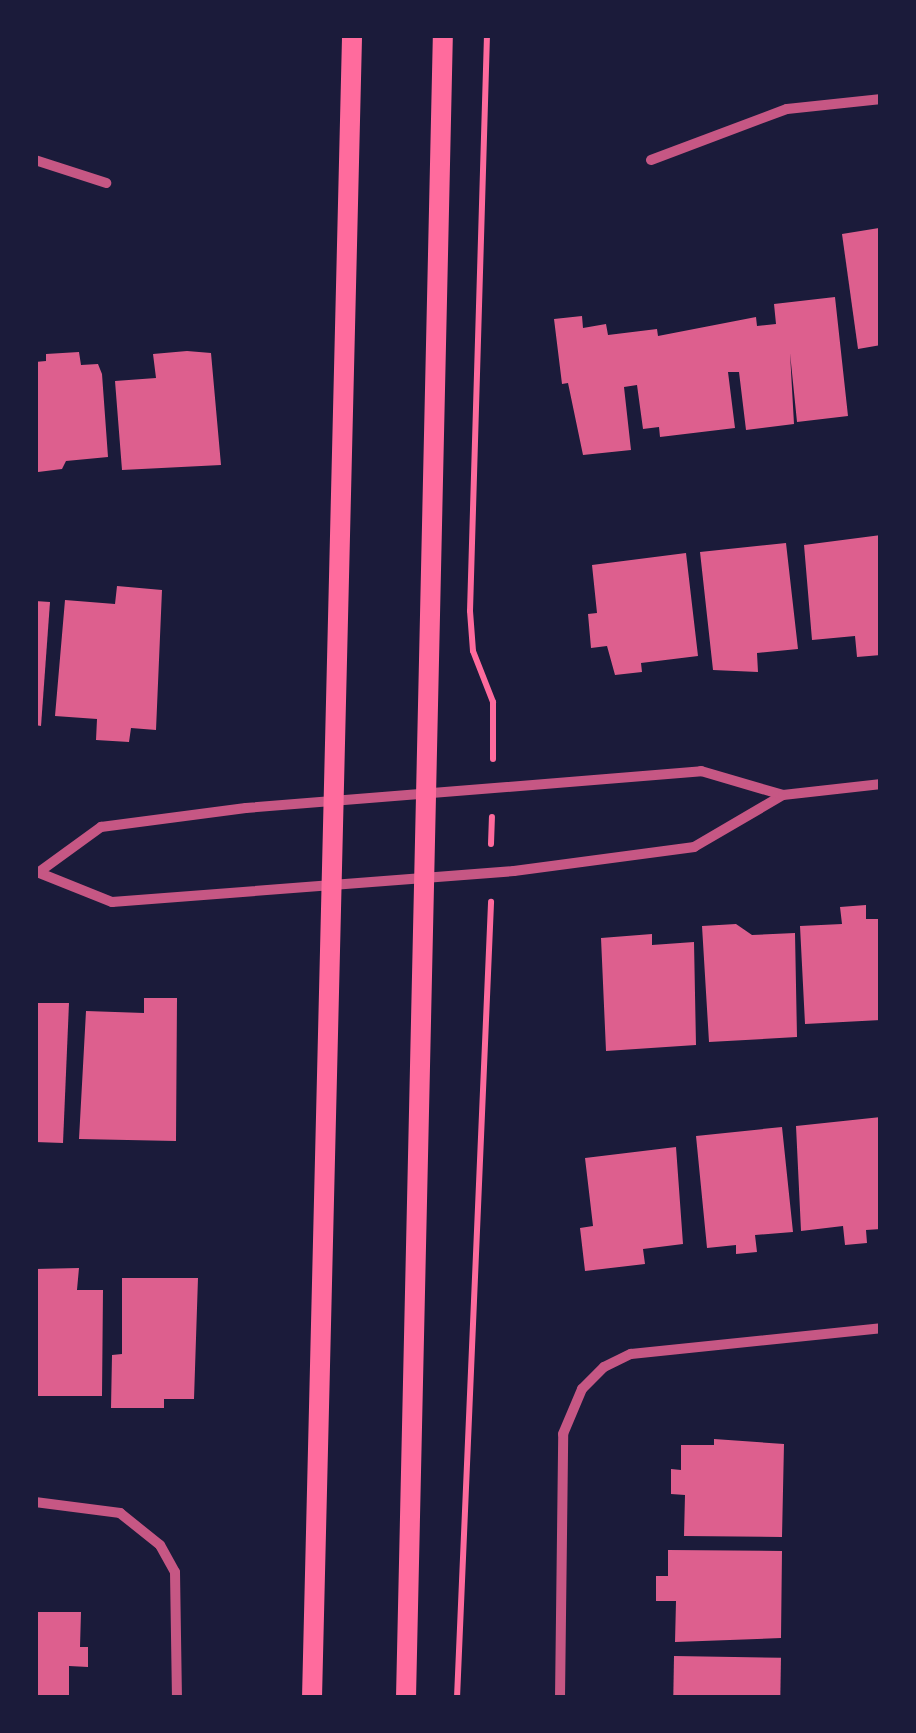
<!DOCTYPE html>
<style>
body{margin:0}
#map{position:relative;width:916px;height:1733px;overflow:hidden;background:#1b1b3a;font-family:"Space Grotesk",sans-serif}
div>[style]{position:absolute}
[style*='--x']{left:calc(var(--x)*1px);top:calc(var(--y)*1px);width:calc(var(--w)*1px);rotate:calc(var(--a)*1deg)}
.building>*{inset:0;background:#dd5f8e;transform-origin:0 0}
.path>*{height:6px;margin:-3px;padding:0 3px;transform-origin:3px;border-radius:3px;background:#ff6b9d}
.minor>*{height:10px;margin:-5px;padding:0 5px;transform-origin:5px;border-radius:5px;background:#c65784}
.secondary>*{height:20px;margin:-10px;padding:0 10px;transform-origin:10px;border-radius:10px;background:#ff6b9d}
span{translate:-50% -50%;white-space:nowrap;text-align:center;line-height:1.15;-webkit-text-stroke:8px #1b1b3a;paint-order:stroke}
.frame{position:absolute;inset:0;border:38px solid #1b1b3a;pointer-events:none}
</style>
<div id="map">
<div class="building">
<i style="clip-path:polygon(879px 228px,881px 345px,858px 349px,842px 234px)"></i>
<i style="clip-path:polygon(835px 297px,848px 416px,797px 422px,790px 353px,794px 424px,746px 430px,739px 372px,728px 372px,735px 428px,660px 437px,659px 427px,643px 429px,637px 385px,624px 387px,631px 450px,583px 455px,568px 383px,562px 384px,554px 319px,582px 316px,583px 328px,606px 324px,608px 335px,657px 329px,658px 336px,756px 317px,757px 326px,776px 324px,774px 304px)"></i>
<i style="clip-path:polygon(187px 351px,211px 353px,221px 465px,122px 470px,115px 381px,156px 378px,153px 354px)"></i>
<i style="clip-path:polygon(79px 352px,81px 365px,98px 364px,102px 374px,108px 457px,66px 461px,62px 469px,38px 472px,35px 362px,46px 361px,46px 354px)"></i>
<i style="clip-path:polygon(881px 535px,881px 655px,857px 657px,855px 636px,812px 640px,804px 545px)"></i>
<i style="clip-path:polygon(786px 543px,798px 649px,757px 653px,758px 672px,713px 670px,700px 552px)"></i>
<i style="clip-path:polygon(686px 553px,698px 656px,641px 663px,642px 672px,615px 675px,607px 646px,591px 648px,588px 614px,597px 613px,592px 565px)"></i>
<i style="clip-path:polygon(117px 586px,162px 590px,156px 730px,131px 728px,129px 742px,96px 740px,97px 719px,55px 716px,65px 600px,115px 604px)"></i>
<i style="clip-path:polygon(35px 601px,50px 602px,41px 726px,35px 725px)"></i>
<i style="clip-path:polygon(866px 905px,866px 919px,881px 919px,881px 1020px,805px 1024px,800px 926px,842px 924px,840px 907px)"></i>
<i style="clip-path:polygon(736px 924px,752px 935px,795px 933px,797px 1037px,709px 1042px,702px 926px)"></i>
<i style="clip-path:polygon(652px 934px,652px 945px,694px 942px,696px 1045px,606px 1051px,601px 938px)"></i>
<i style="clip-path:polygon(144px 998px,177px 998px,176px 1141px,79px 1139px,86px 1011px,144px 1013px)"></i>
<i style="clip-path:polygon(35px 1003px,69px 1003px,63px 1143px,35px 1142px)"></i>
<i style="clip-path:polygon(881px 1117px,881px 1229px,866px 1230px,867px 1243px,845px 1245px,843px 1226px,801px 1231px,796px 1126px)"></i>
<i style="clip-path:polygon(782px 1127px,793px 1232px,755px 1235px,757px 1252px,736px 1254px,736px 1245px,707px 1248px,696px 1136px)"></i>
<i style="clip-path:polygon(676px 1147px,683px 1244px,643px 1249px,645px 1264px,585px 1271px,580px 1228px,593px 1226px,585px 1158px)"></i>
<i style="clip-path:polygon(79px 1268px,77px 1290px,103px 1290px,102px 1396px,35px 1396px,35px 1269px)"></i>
<i style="clip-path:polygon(122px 1278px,198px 1278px,194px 1399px,164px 1399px,164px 1408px,111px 1408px,112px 1355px,122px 1354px)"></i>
<i style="clip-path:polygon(714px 1439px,784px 1444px,782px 1537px,684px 1536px,685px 1495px,671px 1494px,671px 1469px,681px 1470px,681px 1445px,714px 1445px)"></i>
<i style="clip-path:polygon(668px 1550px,782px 1551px,781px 1638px,675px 1642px,676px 1601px,656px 1601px,656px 1576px,668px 1576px)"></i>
<i style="clip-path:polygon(35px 1612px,81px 1612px,80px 1647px,88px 1647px,88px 1667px,69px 1666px,69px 1698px,35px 1698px)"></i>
<i style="left:674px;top:1656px;width:107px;height:42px;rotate:1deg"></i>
</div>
<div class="path">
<i style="--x:487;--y:35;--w:576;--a:91.69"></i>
<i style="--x:470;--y:611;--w:40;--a:85.7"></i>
<i style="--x:473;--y:651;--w:55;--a:68.6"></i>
<i style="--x:493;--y:702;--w:57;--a:90"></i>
<i style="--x:491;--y:844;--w:27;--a:-88"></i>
<i style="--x:457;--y:1698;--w:797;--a:-87.55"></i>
</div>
<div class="minor">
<i style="--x:35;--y:160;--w:75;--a:17.9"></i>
<i style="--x:651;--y:160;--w:145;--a:-20.6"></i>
<i style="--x:787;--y:109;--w:95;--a:-6.1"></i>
<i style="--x:37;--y:872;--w:81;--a:21.8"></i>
<i style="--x:112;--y:902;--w:403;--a:-4.4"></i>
<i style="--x:514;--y:871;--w:182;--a:-7.6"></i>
<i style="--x:694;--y:847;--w:103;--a:-30.3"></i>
<i style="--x:39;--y:872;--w:77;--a:-36"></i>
<i style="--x:101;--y:827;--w:146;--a:-7.5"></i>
<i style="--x:246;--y:808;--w:457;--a:-4.6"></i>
<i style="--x:701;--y:771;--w:85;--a:16.3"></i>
<i style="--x:783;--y:795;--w:99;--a:-6.4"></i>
<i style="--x:35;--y:1502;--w:86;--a:7.4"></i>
<i style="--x:120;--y:1513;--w:51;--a:38.7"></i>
<i style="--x:160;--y:1545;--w:31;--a:61"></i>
<i style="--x:175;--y:1572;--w:126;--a:89.1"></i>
<i style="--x:560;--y:1698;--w:264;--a:-89.3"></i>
<i style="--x:563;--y:1434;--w:49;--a:-67.1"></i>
<i style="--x:582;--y:1389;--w:31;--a:-45"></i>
<i style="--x:604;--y:1367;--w:30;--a:-26"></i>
<i style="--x:631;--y:1354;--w:251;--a:-5.9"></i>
</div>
<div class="secondary">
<i style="--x:312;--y:1698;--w:1663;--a:-88.62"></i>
<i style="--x:406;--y:1698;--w:1663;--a:-88.73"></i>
</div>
<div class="frame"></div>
</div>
